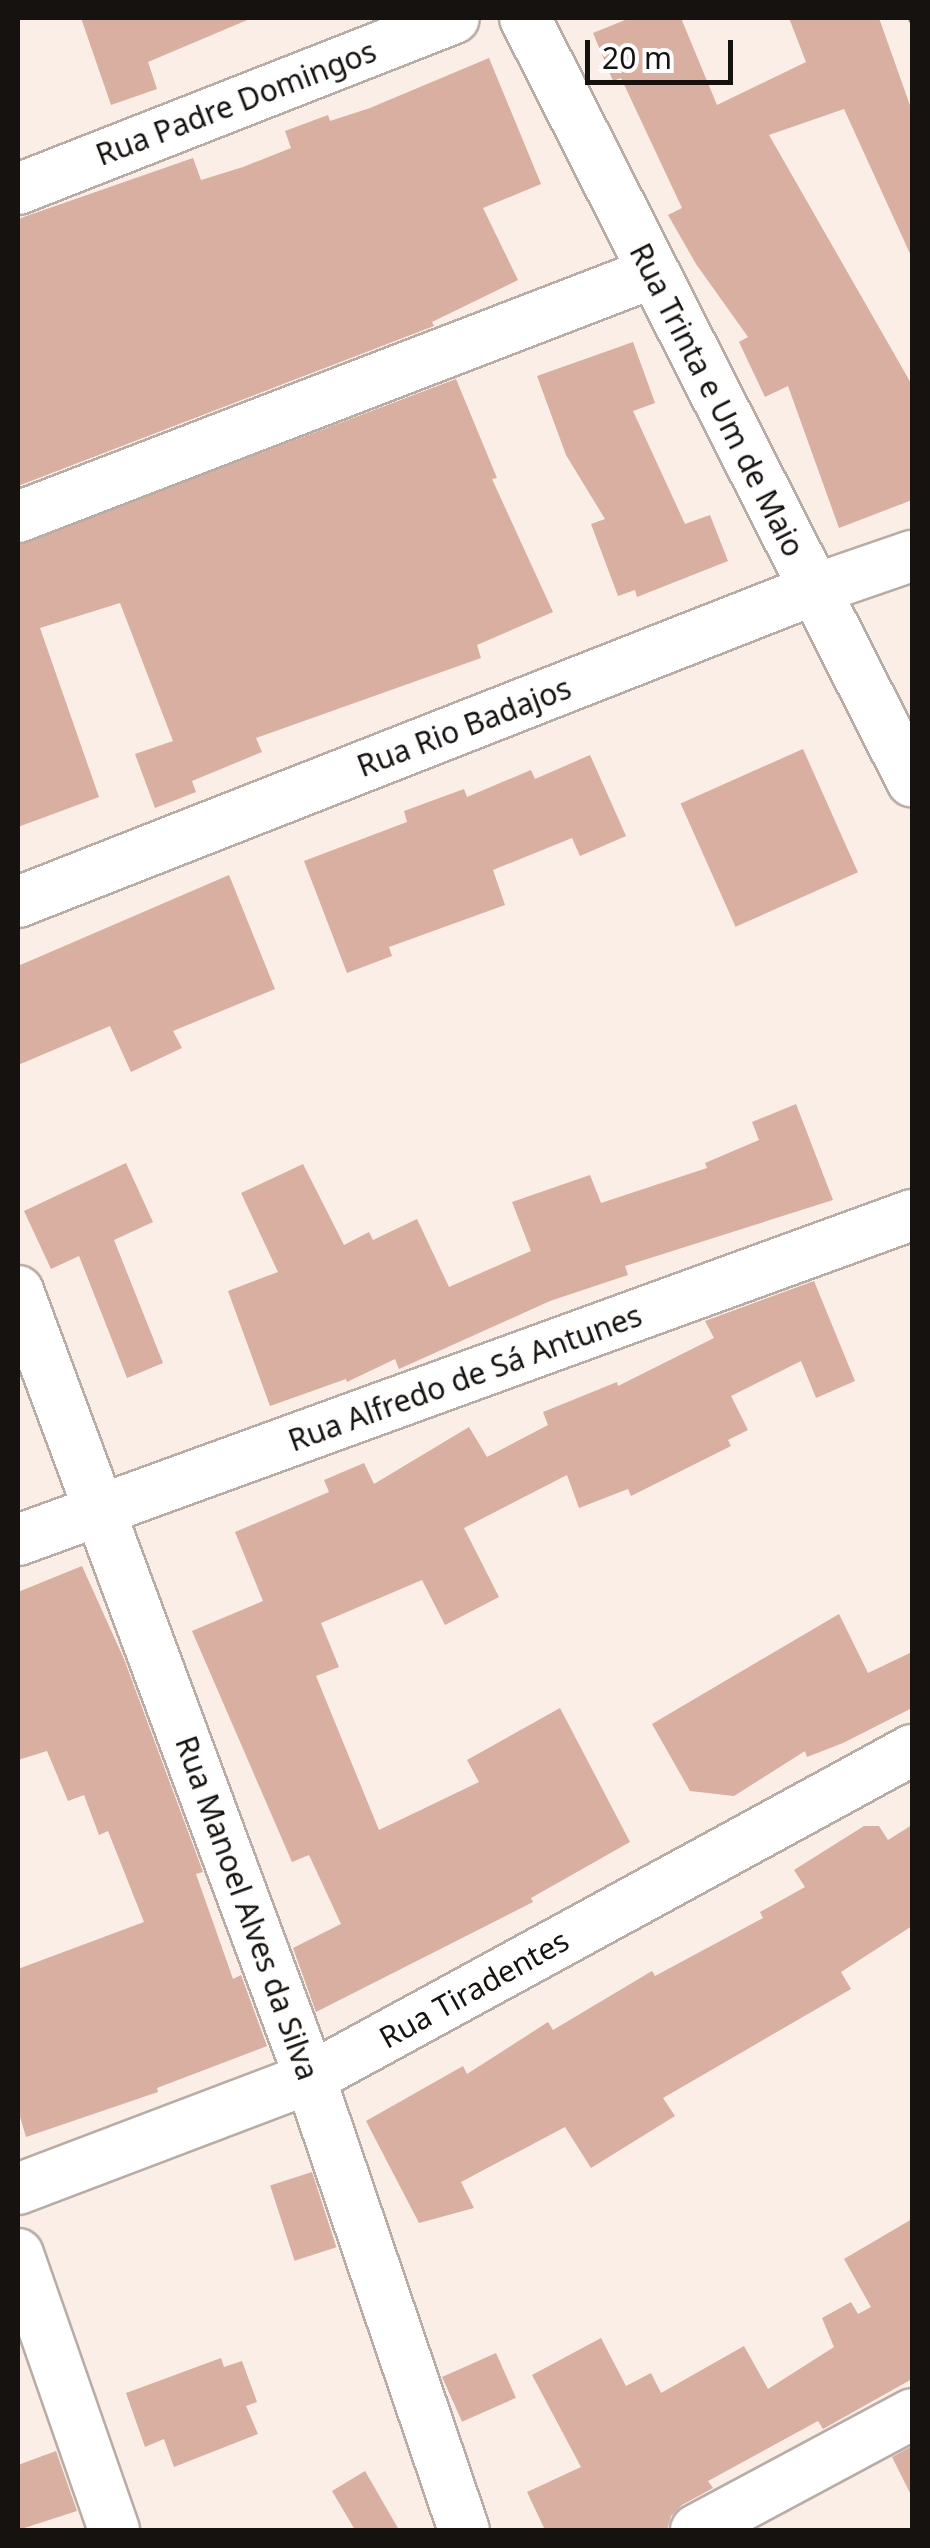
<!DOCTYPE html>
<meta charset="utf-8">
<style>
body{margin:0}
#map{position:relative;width:930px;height:2548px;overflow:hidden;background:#faeee7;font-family:"Noto Sans",sans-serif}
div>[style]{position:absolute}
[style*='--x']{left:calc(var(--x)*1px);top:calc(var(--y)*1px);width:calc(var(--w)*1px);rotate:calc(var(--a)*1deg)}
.building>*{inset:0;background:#d8afa1;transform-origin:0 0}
.path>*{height:6px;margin-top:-3px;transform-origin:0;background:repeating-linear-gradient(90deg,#89817c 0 8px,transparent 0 13px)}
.roads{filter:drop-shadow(2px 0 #b8aca6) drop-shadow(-2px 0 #b8aca6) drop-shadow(0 2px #b8aca6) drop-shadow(0 -2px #b8aca6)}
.minor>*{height:50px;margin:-25px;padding:0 25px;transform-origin:25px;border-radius:25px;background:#fff}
span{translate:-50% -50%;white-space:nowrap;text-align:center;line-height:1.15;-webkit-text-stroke:8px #fefefe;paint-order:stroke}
.street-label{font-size:30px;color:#161210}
.frame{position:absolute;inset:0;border:20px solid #161210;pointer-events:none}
.scale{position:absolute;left:585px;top:40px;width:148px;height:45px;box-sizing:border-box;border:5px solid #161210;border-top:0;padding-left:12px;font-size:30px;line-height:35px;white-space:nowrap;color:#161210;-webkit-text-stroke:8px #fefefe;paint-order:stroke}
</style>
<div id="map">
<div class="building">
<i style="clip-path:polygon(81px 18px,252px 18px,148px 62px,157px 89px,111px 105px)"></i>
<i style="clip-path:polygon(630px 18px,681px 18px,717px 105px,806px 62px,789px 18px,879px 18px,912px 111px,912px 258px,844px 109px,769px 135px,912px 385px,912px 500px,839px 528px,788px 386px,765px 397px,739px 342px,748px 337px,696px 264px,668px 215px,682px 208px,621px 78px,613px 81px,593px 33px)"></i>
<i style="clip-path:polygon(489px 58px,541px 184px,483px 208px,518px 280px,432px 322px,434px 326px,18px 486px,18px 219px,193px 158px,201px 180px,243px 167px,291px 148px,285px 131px,328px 115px,330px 121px,370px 108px)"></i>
<i style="clip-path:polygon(633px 342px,655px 403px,633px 411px,685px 524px,710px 515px,728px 561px,637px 597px,635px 590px,618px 596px,591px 524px,605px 519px,566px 455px,537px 376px)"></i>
<i style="clip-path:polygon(456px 379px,497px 478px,492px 479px,553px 612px,477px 645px,481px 658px,256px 738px,262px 752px,192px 781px,196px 792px,155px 808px,135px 754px,173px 741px,120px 603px,40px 628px,99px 797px,18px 827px,18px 545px)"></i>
<i style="left:803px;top:749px;width:135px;height:134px;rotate:66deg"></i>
<i style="clip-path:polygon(590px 755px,626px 836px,580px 856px,572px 838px,493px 870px,505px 905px,389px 947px,392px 956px,347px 973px,304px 861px,407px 822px,404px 811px,464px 789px,467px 797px,531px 770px,535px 779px)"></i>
<i style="clip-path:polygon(229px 875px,275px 989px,173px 1031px,182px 1048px,131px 1072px,110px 1026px,18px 1065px,18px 966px)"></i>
<i style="clip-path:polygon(796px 1104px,833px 1200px,625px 1266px,628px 1275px,550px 1301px,399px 1369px,395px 1359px,347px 1382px,346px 1379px,270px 1406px,228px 1291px,278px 1272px,241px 1193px,303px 1164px,344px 1245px,369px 1232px,373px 1240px,417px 1219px,449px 1287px,531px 1251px,512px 1202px,590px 1175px,601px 1203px,707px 1168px,705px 1163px,759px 1140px,752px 1122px)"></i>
<i style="clip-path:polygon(126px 1163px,153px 1222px,114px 1240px,163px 1363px,127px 1378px,79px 1256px,51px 1269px,24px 1211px)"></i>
<i style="clip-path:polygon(814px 1281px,855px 1381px,816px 1398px,801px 1361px,731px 1396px,748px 1430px,728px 1440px,731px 1446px,631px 1496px,628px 1489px,579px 1508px,567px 1475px,464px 1528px,499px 1597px,445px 1625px,422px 1580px,321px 1623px,339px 1667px,316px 1676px,379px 1830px,479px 1782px,467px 1760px,560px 1708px,630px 1842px,531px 1898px,533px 1902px,316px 2012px,293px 1948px,341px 1924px,309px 1855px,292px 1862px,192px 1631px,263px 1601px,235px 1532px,329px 1492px,324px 1480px,364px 1463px,374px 1484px,469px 1427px,487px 1457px,548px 1425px,543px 1412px,617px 1382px,618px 1386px,714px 1338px,705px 1321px)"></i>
<i style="clip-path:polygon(82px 1566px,124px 1659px,203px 1872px,196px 1874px,233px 1979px,241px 1975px,267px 2046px,157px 2088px,158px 2092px,26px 2137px,18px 2110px,18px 1969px,144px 1922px,108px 1831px,99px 1835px,84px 1795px,68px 1801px,47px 1751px,18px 1760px,18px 1592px)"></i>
<i style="clip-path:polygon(839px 1614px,868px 1673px,912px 1652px,912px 1708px,843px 1743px,807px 1757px,805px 1751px,734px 1796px,690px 1791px,652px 1724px)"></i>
<i style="clip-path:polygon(912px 1825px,912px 1926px,841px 1972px,851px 1989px,663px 2098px,675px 2116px,591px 2168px,565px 2127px,461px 2182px,474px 2208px,419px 2223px,366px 2121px,463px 2066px,467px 2074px,548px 2022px,553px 2030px,652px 1971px,655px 1976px,763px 1918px,760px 1912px,805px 1887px,794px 1870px,864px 1826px,879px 1826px,888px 1840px)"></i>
<i style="left:312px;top:2172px;width:79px;height:44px;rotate:72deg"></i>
<i style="clip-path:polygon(912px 2219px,912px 2379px,823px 2429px,818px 2421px,708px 2481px,713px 2488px,682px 2505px,671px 2516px,667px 2530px,545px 2530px,527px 2492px,581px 2467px,532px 2375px,601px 2338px,626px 2386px,651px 2373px,661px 2393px,744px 2346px,768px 2389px,834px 2347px,822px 2318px,851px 2302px,858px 2314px,871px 2307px,844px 2259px)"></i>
<i style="left:496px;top:2353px;width:49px;height:59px;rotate:66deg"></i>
<i style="clip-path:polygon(221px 2358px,224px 2367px,242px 2361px,257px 2402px,246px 2406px,258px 2434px,174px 2467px,164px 2439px,145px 2447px,126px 2393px)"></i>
<i style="clip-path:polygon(912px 2446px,912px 2497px,892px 2457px)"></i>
<i style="clip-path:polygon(56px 2451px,77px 2511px,18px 2530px,18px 2465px)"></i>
<i style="clip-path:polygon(365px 2471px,399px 2530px,355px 2530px,332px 2491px)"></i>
</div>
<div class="path">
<i style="--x:911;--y:18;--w:4;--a:76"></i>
</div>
<div class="roads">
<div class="minor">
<i style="--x:525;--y:18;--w:856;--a:63.11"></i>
<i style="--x:18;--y:189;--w:468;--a:-21.4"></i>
<i style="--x:18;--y:517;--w:679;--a:-21.05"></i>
<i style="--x:18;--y:902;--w:854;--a:-21.43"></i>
<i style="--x:813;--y:590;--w:105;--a:-19"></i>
<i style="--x:18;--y:1291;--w:839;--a:69.64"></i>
<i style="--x:310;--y:2078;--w:478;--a:71.2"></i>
<i style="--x:18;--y:1540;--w:951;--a:-19.98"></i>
<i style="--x:18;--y:2189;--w:312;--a:-20.8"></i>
<i style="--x:310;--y:2078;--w:686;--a:-28.58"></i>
<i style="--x:18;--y:2254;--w:292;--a:70.8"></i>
<i style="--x:696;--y:2530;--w:245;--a:-28.2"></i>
</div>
</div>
<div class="street-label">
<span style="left:236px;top:103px;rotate:-21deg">Rua Padre Domingos</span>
<span style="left:717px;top:400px;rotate:63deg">Rua Trinta e Um de Maio</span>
<span style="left:464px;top:727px;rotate:-21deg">Rua Rio Badajos</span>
<span style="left:465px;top:1378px;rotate:-20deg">Rua Alfredo de Sá Antunes</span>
<span style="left:247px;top:1908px;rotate:70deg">Rua Manoel Alves da Silva</span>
<span style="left:474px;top:1989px;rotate:-29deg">Rua Tiradentes</span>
</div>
<div class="frame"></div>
<div class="scale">20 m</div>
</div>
